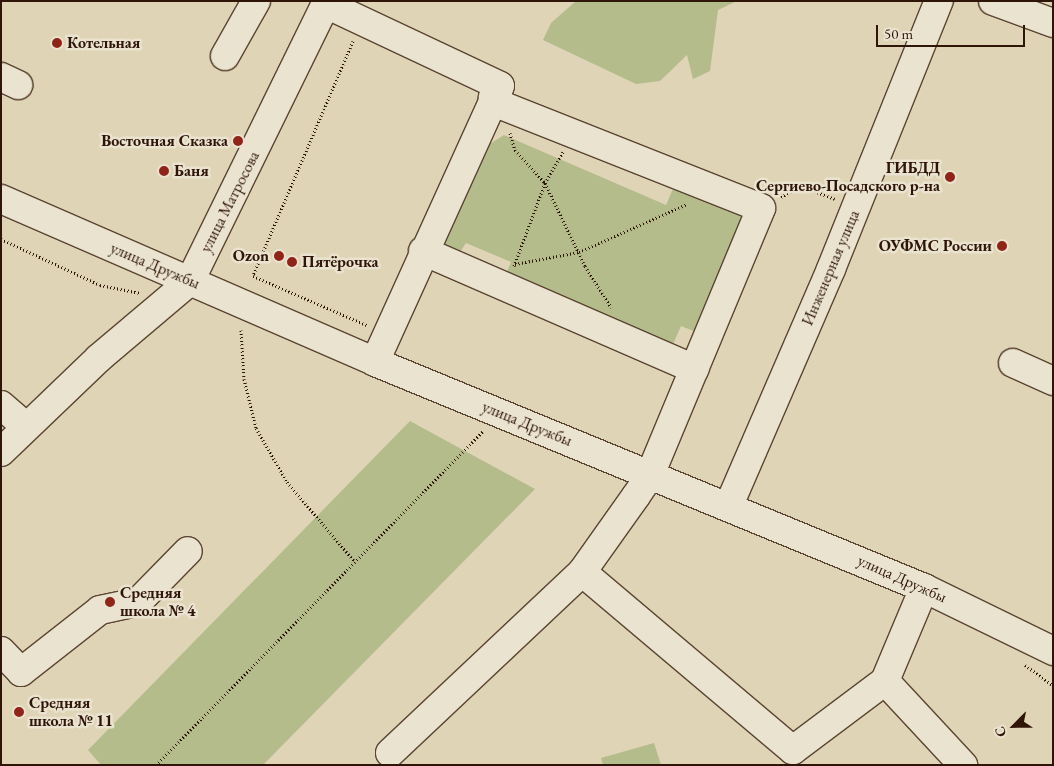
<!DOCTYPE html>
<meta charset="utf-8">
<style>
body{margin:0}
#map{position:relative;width:1054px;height:766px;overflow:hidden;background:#dfd4b5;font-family:"EB Garamond",serif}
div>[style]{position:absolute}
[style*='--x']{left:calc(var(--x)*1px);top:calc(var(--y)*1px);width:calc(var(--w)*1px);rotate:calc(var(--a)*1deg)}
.green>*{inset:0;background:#b4bc8c}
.path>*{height:3px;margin-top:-1.5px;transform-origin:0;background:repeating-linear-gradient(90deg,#2f1507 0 1px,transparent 0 3.5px)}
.roads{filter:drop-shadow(1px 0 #5b4532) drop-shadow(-1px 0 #5b4532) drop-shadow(0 1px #5b4532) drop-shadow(0 -1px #5b4532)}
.minor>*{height:28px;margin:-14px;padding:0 14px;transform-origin:14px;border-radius:14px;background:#eae3cf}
.dots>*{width:14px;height:14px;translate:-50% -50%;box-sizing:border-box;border:2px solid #eae3cf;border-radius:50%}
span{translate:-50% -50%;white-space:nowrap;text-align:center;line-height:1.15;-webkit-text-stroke:5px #eae3cf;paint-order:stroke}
.poi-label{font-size:16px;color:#2f1507;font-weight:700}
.left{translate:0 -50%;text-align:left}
.right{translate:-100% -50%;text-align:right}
.street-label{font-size:16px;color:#2f1507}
.frame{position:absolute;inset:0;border:2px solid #2f1507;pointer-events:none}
.north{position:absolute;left:989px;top:701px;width:50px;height:50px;-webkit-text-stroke:4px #eae3cf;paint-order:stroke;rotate:247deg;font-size:14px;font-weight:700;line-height:20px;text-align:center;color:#2f1507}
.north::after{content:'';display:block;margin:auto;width:18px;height:22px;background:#2f1507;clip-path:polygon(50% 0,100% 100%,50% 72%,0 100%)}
.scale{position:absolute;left:876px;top:25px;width:149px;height:22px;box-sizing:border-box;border:2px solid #2f1507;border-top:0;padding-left:6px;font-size:15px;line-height:18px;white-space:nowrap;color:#2f1507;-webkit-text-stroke:4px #eae3cf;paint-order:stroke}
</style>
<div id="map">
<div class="green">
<i style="clip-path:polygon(576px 1px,737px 1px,718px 10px,710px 71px,693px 79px,687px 55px,660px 81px,636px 84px,543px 40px,551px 23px)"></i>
<i style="clip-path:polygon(504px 135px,666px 205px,676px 182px,741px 211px,747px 225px,701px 334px,681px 326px,670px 351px,503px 281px,511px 262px,466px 243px,458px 255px,440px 248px,485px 147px)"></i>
<i style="clip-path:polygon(410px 421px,535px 489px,263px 765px,101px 765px,88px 750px)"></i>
<i style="clip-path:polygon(654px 743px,661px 765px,603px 765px,601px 758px)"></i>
</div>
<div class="path">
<i style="--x:353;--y:41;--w:255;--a:113.1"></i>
<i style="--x:253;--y:276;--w:124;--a:23.3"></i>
<i style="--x:510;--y:133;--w:18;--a:74"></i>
<i style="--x:515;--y:150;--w:45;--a:47.7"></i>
<i style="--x:545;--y:183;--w:92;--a:64.3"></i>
<i style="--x:585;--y:266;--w:49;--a:57.6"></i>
<i style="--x:781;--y:197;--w:23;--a:-29"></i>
<i style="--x:801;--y:186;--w:36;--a:21"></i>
<i style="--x:1;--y:239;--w:109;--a:24.9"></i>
<i style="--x:100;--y:285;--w:41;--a:11.3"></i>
<i style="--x:515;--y:264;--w:65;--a:-10.6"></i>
<i style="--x:579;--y:252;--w:118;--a:-24"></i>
<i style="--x:514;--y:266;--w:89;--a:-69.5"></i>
<i style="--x:545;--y:183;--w:36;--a:-60"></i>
<i style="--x:241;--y:330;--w:49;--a:86.5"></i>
<i style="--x:244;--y:379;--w:50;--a:76.2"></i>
<i style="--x:256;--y:428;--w:62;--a:60.1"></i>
<i style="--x:287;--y:482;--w:105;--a:49.6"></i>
<i style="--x:1025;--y:665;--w:34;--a:36"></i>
<i style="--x:156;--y:765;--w:467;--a:-45.6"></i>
</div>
<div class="roads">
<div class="minor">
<i style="--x:993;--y:1;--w:64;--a:20.1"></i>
<i style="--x:326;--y:4;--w:192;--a:25.2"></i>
<i style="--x:500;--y:86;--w:303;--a:114.4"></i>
<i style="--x:225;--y:56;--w:63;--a:-60.6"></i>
<i style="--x:1;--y:77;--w:19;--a:25"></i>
<i style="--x:1;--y:199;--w:408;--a:23.5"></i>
<i style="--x:375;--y:362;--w:594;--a:22.37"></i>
<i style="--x:924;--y:588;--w:144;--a:26"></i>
<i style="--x:423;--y:251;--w:296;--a:23.5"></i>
<i style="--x:1013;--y:363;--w:44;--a:24.2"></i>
<i style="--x:1;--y:405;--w:33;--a:41"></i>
<i style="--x:1;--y:452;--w:136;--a:-43.8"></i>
<i style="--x:99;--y:358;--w:119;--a:-40.2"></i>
<i style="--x:190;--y:281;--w:312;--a:-63.9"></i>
<i style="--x:729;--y:505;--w:257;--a:-66.6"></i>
<i style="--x:831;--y:269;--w:289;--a:-68.1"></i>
<i style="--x:582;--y:572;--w:276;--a:40.2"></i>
<i style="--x:793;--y:750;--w:115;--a:-36.9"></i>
<i style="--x:924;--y:588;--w:101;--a:112.8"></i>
<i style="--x:885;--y:681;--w:115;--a:47.1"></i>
<i style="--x:1;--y:651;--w:29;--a:46"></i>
<i style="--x:21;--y:672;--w:100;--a:-38.1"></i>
<i style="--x:100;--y:610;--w:39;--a:-12"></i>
<i style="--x:138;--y:602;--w:71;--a:-45.6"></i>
<i style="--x:390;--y:753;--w:264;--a:-43.3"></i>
<i style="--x:582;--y:572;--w:93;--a:-54.6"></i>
<i style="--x:636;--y:496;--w:25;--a:-56"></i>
<i style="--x:650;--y:475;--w:289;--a:-67.4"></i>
<i style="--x:761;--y:208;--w:277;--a:-158.4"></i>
<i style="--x:504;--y:106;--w:14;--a:-144"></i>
</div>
</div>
<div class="dots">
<i style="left:57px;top:43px;background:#8f2418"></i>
<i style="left:238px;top:141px;background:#8f2418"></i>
<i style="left:164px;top:171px;background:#8f2418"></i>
<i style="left:950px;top:177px;background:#8f2418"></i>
<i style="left:1002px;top:246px;background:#8f2418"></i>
<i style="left:279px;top:256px;background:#8f2418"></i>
<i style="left:292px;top:262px;background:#8f2418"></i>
<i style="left:110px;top:602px;background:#8f2418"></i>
<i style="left:19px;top:712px;background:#8f2418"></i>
</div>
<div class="poi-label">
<span class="left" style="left:67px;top:43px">Котельная</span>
<span class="right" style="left:228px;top:141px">Восточная Сказка</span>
<span class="right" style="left:940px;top:177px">ГИБДД<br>Сергиево-Посадского р-на</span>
<span class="left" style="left:174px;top:171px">Баня</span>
<span class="right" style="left:992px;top:246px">ОУФМС России</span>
<span class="right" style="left:269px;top:256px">Ozon</span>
<span class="left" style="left:302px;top:262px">Пятёрочка</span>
<span class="left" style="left:120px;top:602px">Средняя<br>школа № 4</span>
<span class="left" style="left:29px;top:712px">Средняя<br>школа № 11</span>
</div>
<div class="street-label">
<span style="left:230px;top:202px;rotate:-63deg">улица Матросова</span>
<span style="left:155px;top:266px;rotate:23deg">улица Дружбы</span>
<span style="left:831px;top:268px;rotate:-67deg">Инженерная улица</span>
<span style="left:527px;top:424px;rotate:22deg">улица Дружбы</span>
<span style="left:902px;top:579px;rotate:24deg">улица Дружбы</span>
</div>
<div class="frame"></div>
<div class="north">С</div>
<div class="scale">50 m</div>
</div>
